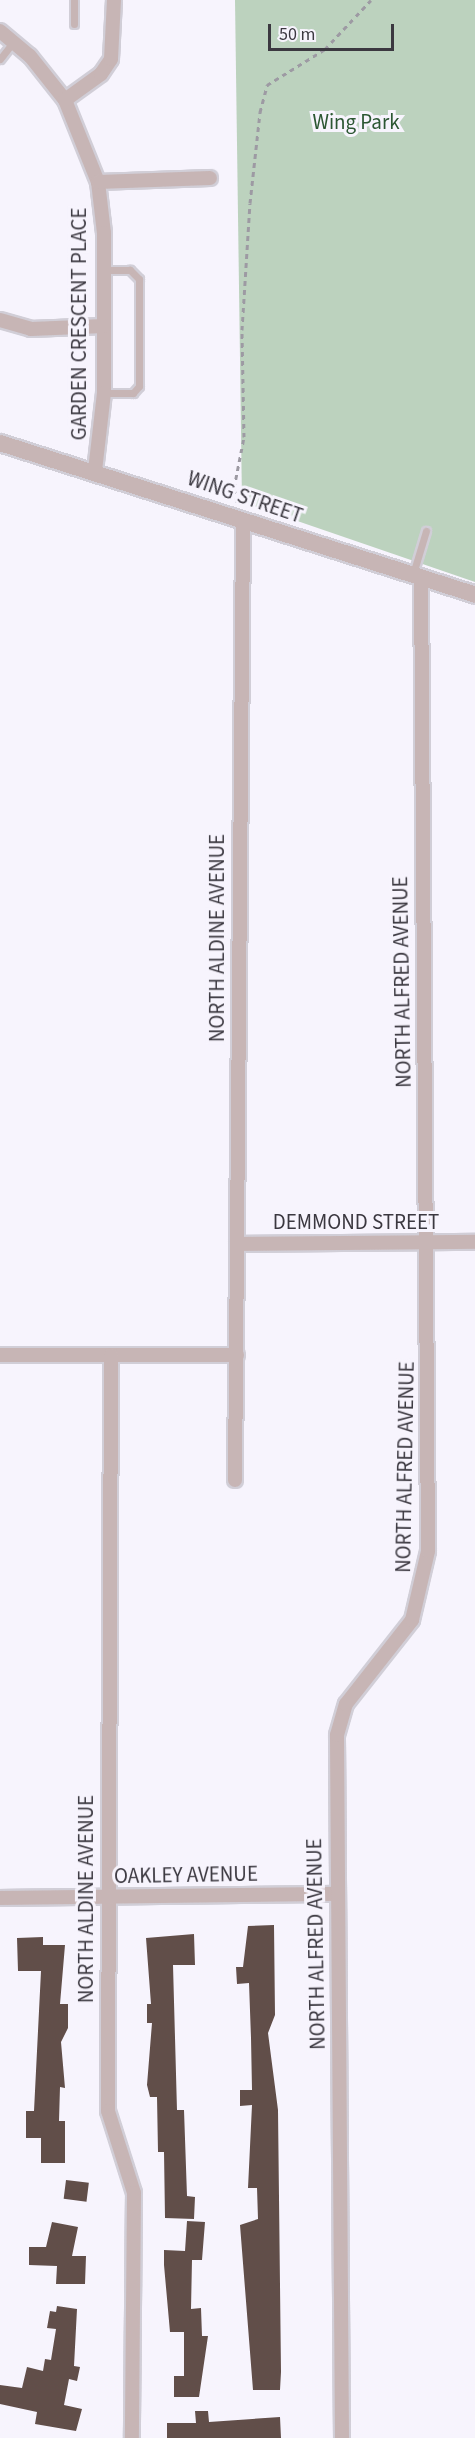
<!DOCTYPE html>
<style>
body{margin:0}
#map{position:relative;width:475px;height:2438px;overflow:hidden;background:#f7f4fd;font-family:"Source Sans 3",sans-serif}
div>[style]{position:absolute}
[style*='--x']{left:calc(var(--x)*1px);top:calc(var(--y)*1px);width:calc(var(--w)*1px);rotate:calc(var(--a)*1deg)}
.green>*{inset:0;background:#bcd2be}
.building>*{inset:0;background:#614e49;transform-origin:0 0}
.path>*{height:3px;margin-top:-1.5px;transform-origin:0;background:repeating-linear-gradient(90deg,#9d9aa3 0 4.5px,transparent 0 9px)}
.roads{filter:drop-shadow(2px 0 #d1ced7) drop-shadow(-2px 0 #d1ced7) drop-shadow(0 2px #d1ced7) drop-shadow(0 -2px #d1ced7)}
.service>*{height:7px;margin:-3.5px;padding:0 3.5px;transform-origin:3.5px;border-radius:3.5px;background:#c7b5b5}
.minor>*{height:14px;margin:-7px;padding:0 7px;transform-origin:7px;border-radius:7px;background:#c7b5b5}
.tertiary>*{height:16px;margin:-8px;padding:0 8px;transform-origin:8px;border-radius:8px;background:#c7b5b5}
span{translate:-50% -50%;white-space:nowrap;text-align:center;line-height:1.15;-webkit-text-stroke:6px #f7f4fd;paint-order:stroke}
.park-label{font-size:21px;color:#2c5733}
.street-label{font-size:21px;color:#3b3840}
.scale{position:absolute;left:268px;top:24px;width:126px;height:27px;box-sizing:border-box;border:3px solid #3b3840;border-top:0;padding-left:8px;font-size:18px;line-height:21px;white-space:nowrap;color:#3b3840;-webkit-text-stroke:4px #f7f4fd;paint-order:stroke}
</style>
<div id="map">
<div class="green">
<i style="clip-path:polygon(235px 0,475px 0,475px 582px,242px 502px)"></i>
</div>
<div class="building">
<i style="clip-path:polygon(274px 1925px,275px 2015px,268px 2033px,278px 2110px,281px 2372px,280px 2390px,253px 2390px,240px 2225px,258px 2219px,257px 2188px,248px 2188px,252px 2105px,240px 2106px,240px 2090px,252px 2090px,251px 2038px,249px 1983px,237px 1984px,236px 1967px,243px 1967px,248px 1926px)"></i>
<i style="clip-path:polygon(194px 1934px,195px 1965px,173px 1965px,177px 2110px,184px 2110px,187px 2196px,195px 2197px,194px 2219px,165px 2218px,164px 2152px,158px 2152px,157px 2097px,150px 2097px,147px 2085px,152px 2023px,147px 2023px,147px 2004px,151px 2004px,146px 1938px)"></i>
<i style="clip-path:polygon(43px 1937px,43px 1945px,65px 1945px,60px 2004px,68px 2004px,68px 2028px,61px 2042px,65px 2088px,60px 2087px,59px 2121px,65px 2121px,65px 2163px,41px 2163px,41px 2138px,26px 2138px,26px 2111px,34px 2111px,41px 1971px,18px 1971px,17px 1938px)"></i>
<i style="left:66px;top:2180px;width:23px;height:19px;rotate:7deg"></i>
<i style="clip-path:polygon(187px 2221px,205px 2222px,202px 2260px,192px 2260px,191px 2309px,201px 2308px,202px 2336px,208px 2336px,199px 2397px,174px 2397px,174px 2376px,184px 2376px,184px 2332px,170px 2332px,164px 2265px,164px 2250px,185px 2251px)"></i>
<i style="clip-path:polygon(52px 2222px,78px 2227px,72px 2256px,86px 2256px,85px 2284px,56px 2284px,57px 2266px,29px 2265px,29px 2247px,46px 2247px)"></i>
<i style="clip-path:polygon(57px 2306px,77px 2309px,74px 2366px,80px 2367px,77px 2381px,69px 2379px,64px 2405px,82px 2409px,76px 2431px,35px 2424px,37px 2412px,0 2404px,0 2385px,22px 2388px,27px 2367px,43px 2371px,45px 2359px,51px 2360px,56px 2329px,47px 2328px,50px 2311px,56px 2312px)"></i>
<i style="clip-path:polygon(195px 2411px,208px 2411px,209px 2422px,280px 2417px,281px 2438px,167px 2438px,167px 2423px,196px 2423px)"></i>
</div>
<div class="path">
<i style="--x:237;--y:502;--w:14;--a:-102"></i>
<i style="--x:234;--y:488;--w:52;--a:-78.9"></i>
<i style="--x:244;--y:437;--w:107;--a:-91.1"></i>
<i style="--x:242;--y:330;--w:127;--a:-86.4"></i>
<i style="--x:250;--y:203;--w:92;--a:-83.7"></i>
<i style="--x:260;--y:112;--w:28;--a:-75"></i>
<i style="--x:267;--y:85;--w:68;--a:-31.8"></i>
<i style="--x:325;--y:49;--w:67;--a:-46.8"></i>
</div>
<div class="roads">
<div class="service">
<i style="--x:74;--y:24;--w:24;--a:-90"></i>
<i style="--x:0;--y:59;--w:23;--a:-52"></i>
<i style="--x:104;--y:393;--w:29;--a:0"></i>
<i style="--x:133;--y:393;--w:9;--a:-49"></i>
<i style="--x:139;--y:386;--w:107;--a:-90"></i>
<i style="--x:139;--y:279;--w:13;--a:-135"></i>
<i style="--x:130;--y:270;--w:26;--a:180"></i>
<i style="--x:413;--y:574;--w:45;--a:-73.2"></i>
</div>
<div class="minor">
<i style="--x:0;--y:31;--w:39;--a:40"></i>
<i style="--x:30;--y:56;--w:56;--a:51.5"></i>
<i style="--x:65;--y:100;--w:88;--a:68.1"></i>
<i style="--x:98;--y:182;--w:51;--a:83.3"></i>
<i style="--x:104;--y:233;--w:160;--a:90"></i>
<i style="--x:104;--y:393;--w:79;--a:96.6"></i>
<i style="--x:65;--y:100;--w:44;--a:-35.8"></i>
<i style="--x:101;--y:74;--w:18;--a:-56"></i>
<i style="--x:111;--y:59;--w:59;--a:-87.1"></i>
<i style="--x:98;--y:182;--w:112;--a:-2"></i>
<i style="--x:0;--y:320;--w:32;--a:16"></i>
<i style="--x:31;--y:329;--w:73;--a:-2.4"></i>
<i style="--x:237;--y:1244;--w:238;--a:-0.5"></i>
<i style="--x:0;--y:1355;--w:237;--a:0"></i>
<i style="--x:111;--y:1355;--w:756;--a:90.23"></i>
<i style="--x:108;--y:2111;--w:86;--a:72.4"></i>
<i style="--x:134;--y:2193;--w:245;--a:90.5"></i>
<i style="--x:235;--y:1480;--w:959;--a:-89.52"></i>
<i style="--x:0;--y:1898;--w:336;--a:-0.7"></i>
<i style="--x:342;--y:2438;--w:703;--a:-90.41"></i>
<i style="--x:337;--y:1735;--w:32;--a:-74"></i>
<i style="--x:346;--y:1704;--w:107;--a:-51.8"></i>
<i style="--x:412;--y:1620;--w:71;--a:-76.9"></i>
<i style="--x:428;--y:1551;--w:974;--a:-90.41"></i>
</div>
<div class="tertiary">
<i style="--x:0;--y:443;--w:499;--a:17.7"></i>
</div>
</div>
<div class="park-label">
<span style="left:356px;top:122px">Wing Park</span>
</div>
<div class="street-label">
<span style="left:79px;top:324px;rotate:-90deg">GARDEN CRESCENT PLACE</span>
<span style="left:245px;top:497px;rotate:19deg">WING STREET</span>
<span style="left:217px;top:938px;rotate:-90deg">NORTH ALDINE AVENUE</span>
<span style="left:402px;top:982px;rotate:-91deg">NORTH ALFRED AVENUE</span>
<span style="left:356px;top:1222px">DEMMOND STREET</span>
<span style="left:405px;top:1467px;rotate:-89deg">NORTH ALFRED AVENUE</span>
<span style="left:186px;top:1875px;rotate:-1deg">OAKLEY AVENUE</span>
<span style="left:86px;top:1899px;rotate:-90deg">NORTH ALDINE AVENUE</span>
<span style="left:316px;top:1944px;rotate:-91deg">NORTH ALFRED AVENUE</span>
</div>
<div class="scale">50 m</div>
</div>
